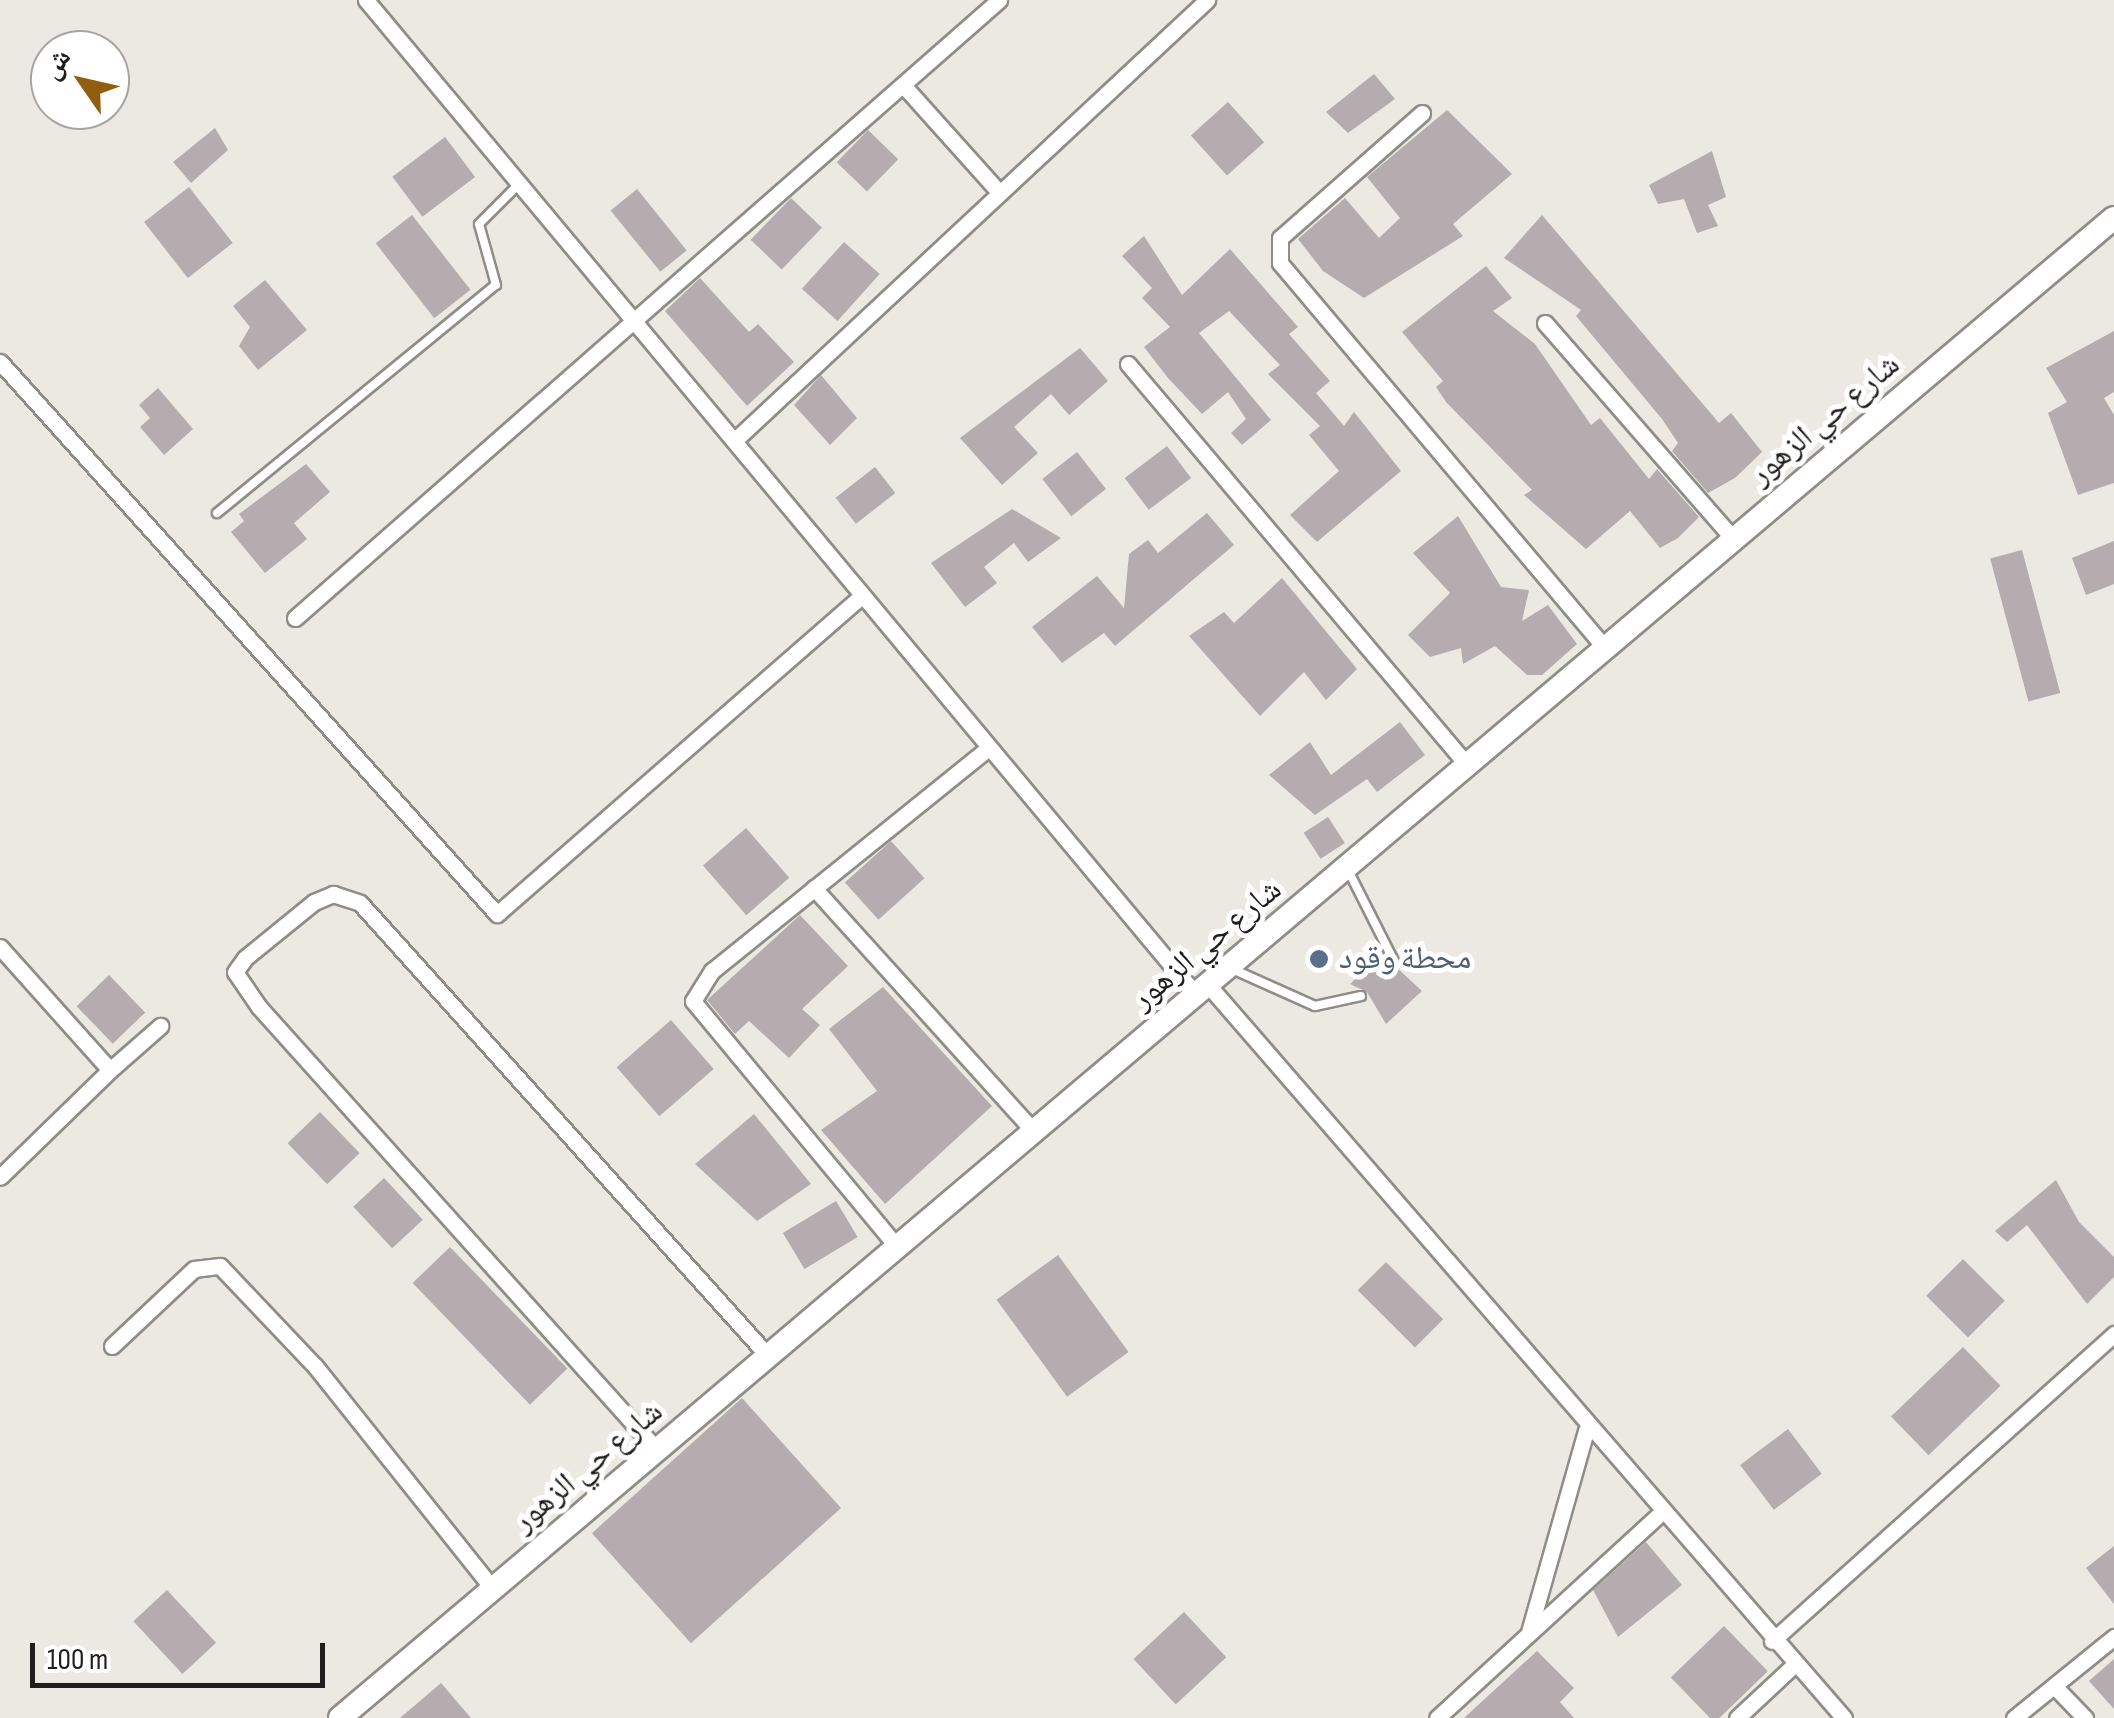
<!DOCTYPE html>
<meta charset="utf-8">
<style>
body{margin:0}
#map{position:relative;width:2114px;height:1718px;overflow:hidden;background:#ece9e3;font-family:"Sofia Sans Condensed","Noto Naskh Arabic",sans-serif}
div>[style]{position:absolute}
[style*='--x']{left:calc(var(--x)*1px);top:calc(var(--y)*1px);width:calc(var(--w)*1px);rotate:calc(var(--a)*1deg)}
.building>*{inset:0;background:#b4acaf;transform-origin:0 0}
.roads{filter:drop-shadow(2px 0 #908d87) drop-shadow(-2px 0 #908d87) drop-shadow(0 2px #908d87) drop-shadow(0 -2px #908d87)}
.lane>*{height:8px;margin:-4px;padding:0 4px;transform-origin:4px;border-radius:4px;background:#fff}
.street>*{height:15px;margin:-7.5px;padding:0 7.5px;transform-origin:7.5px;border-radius:7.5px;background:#fff}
.secondary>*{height:22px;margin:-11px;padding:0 11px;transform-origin:11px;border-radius:11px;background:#fff}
.dots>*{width:28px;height:28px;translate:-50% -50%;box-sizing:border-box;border:5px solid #fff;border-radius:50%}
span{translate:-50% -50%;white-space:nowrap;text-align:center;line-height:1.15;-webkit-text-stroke:10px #fff;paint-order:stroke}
.street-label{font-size:32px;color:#1f1e1c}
.service-label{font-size:32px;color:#4e5e75}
.left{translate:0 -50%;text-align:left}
.north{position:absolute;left:30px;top:30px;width:100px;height:100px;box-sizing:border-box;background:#fff;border:2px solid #a5a5a4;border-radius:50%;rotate:304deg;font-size:28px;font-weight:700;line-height:40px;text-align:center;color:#1f1e1c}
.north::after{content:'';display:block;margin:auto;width:35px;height:45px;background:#915e0f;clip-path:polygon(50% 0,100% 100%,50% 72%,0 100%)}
.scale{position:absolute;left:30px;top:1643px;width:295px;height:45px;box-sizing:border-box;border:5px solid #1f1e1c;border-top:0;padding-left:12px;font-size:30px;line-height:35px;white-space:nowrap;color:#1f1e1c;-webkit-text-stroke:8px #fff;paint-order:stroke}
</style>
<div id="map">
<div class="building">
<i style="clip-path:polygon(1374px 74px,1395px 99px,1348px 133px,1326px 112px)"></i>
<i style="left:1228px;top:102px;width:54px;height:50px;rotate:48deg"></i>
<i style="clip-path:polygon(1447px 110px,1512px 174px,1453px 224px,1463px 236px,1364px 298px,1323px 271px,1298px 239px,1345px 198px,1379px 238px,1400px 218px,1367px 177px)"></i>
<i style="clip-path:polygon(215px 128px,228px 150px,191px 183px,173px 162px)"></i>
<i style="left:868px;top:130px;width:42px;height:45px;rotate:44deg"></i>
<i style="left:445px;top:137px;width:50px;height:66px;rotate:53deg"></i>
<i style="clip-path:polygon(1712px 151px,1726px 197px,1708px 205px,1718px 226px,1697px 233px,1684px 199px,1658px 204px,1649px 185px)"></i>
<i style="left:189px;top:187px;width:71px;height:57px;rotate:52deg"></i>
<i style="left:637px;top:189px;width:79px;height:34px;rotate:51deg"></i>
<i style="left:791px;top:198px;width:43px;height:58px;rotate:44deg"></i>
<i style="left:412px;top:215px;width:95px;height:46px;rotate:52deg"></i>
<i style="clip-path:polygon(1542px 215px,1719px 423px,1731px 413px,1762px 452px,1735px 478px,1708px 493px,1672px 451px,1678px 443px,1662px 419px,1576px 316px,1581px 310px,1504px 258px)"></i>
<i style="clip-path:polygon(1144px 236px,1182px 295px,1230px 249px,1298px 327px,1289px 334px,1330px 381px,1316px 393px,1344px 426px,1354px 412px,1401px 471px,1317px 542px,1290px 515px,1339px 471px,1309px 435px,1320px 426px,1268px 374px,1280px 365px,1229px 311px,1199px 333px,1271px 420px,1242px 445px,1231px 433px,1246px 419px,1228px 392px,1202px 414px,1168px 378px,1144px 347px,1170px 327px,1142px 298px,1152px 288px,1122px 256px)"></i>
<i style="left:844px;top:242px;width:48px;height:63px;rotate:42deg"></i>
<i style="clip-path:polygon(1486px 266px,1512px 298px,1493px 311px,1535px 344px,1591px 425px,1600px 418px,1649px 479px,1657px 469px,1699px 517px,1678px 538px,1660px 548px,1630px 511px,1586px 549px,1524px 495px,1532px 490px,1446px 402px,1436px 387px,1443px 381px,1402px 332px)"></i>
<i style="clip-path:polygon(700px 278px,749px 332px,758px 324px,794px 362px,747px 406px,665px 311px)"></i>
<i style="clip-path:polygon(265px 280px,307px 330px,258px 370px,239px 346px,250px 327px,233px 306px)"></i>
<i style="clip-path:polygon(2114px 331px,2114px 392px,2104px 398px,2114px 415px,2114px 483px,2078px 495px,2048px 413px,2067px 402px,2046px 368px)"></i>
<i style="clip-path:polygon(1080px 348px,1108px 381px,1069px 415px,1051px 394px,1014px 427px,1038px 453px,1002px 485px,960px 438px)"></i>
<i style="clip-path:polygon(821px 375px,857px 418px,830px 445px,794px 405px)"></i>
<i style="clip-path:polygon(158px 388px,193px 429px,164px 455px,140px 427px,150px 418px,139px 405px)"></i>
<i style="left:1167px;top:446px;width:40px;height:53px;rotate:53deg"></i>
<i style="left:1077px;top:452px;width:47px;height:44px;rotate:52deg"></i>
<i style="clip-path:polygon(306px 464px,330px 492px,294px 523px,307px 539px,265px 573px,231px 532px,244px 521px,239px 514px)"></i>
<i style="left:875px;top:467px;width:33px;height:50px;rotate:52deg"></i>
<i style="clip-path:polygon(1012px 509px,1061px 538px,1028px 562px,1014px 543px,984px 567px,997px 583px,965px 607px,931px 563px)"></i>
<i style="clip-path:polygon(1207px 513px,1234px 545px,1115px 646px,1104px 633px,1062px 663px,1032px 627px,1097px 576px,1124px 608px,1129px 554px,1148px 540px,1158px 553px)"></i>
<i style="clip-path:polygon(1458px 516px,1501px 587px,1529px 590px,1522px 621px,1548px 605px,1577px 644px,1542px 675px,1527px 675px,1495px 646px,1463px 664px,1461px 648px,1430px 657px,1408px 635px,1450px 593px,1413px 553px)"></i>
<i style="clip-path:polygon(2114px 541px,2114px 584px,2086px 595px,2072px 558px)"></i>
<i style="left:2022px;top:550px;width:148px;height:33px;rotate:75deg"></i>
<i style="clip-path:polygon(1282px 578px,1357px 669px,1326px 700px,1304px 672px,1260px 716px,1189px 636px,1224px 612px,1234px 623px)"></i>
<i style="clip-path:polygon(1400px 722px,1425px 755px,1377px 792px,1367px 779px,1315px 815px,1269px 775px,1310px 742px,1331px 775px)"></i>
<i style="left:1328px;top:817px;width:31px;height:29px;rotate:57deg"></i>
<i style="left:746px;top:828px;width:66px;height:57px;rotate:49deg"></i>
<i style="left:891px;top:841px;width:50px;height:62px;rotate:48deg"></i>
<i style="clip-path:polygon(800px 915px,848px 966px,802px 1009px,820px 1025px,789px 1058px,749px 1021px,735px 1034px,707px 1000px)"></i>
<i style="clip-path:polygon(1382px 954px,1422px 991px,1386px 1024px,1367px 992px,1350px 984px)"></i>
<i style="left:109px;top:975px;width:52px;height:45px;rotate:46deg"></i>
<i style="clip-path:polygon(883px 987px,992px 1106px,885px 1204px,821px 1130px,877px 1091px,829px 1029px)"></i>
<i style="left:671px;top:1020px;width:65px;height:72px;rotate:49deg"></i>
<i style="left:320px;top:1112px;width:57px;height:45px;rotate:46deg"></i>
<i style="clip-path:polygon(754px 1114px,811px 1184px,757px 1221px,695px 1164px)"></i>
<i style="left:384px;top:1178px;width:57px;height:42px;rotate:47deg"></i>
<i style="clip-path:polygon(2056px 1180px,2079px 1222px,2114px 1257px,2114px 1277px,2087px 1304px,2027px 1225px,2007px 1242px,1995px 1231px)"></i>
<i style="left:836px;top:1201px;width:42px;height:62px;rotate:59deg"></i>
<i style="left:450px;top:1247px;width:169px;height:52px;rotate:46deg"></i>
<i style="left:1058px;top:1255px;width:120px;height:76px;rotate:54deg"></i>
<i style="left:1963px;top:1259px;width:59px;height:52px;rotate:45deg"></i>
<i style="left:1386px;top:1262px;width:81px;height:40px;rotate:45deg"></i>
<i style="left:1963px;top:1347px;width:54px;height:100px;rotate:46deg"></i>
<i style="left:742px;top:1398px;width:148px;height:202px;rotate:48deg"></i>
<i style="left:1788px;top:1429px;width:56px;height:60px;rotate:53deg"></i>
<i style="clip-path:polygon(1646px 1542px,1682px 1585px,1618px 1637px,1593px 1590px)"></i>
<i style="clip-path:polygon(2114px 1546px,2114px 1604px,2086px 1568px)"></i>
<i style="left:167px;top:1590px;width:72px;height:46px;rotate:47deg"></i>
<i style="left:1184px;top:1612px;width:62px;height:69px;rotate:47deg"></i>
<i style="left:1724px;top:1626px;width:63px;height:74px;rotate:46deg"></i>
<i style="clip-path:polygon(1537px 1651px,1574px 1688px,1560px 1702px,1574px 1718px,1464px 1718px)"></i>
<i style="clip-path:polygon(2114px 1659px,2114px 1709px,2089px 1681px)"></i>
<i style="clip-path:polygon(441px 1683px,471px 1718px,400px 1718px)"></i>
</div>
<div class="roads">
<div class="lane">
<i style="--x:217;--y:513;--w:360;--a:-39.3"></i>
<i style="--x:496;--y:285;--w:63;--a:-105.6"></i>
<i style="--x:479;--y:224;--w:57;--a:-45"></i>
<i style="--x:1349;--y:872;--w:100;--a:63.2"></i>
<i style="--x:1230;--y:968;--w:93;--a:24.1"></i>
<i style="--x:1315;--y:1006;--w:47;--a:-12.3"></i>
</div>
<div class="street">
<i style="--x:366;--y:0;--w:1297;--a:50.16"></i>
<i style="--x:903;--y:85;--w:145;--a:48.1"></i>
<i style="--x:1422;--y:113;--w:189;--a:138.6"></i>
<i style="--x:1280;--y:238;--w:25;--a:90"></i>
<i style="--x:1280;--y:263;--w:505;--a:49.82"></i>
<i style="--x:1545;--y:323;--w:288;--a:48.9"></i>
<i style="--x:0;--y:362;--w:743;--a:48"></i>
<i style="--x:497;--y:914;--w:482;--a:-41.1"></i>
<i style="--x:1128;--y:364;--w:527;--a:49.78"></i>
<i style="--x:734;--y:441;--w:647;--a:-42.99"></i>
<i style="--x:295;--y:618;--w:937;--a:-41.28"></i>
<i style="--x:814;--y:888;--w:330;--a:47.9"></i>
<i style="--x:0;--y:947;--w:165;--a:48.2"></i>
<i style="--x:110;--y:1070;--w:153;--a:135.8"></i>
<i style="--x:1209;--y:986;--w:969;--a:49.06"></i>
<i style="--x:110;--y:1070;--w:67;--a:-41.3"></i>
<i style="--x:898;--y:1248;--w:321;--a:-129.7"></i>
<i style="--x:693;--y:1001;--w:36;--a:-58"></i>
<i style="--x:712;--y:971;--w:353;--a:-38.9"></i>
<i style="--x:112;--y:1346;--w:112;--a:-43.2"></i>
<i style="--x:194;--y:1269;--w:26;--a:-7"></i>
<i style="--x:220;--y:1266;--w:138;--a:46.5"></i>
<i style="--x:315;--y:1366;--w:285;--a:51.4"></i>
<i style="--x:658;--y:1451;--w:597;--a:-131.94"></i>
<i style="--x:259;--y:1007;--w:42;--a:-124.4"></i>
<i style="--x:235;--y:972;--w:17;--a:-54"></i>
<i style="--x:245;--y:958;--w:89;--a:-39.1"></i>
<i style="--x:314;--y:902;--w:21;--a:-23"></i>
<i style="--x:333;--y:894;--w:28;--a:18"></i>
<i style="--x:360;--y:903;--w:611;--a:47.98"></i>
<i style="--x:1529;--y:1632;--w:210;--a:-74.2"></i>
<i style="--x:1772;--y:1641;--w:460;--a:-41.9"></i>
<i style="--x:2056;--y:1688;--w:42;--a:46"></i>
<i style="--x:1437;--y:1718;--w:302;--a:-42.5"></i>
<i style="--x:1737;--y:1718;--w:79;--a:-43"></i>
<i style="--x:2014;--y:1718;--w:129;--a:-39"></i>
</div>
<div class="secondary">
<i style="--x:340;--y:1718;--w:2323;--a:-40.22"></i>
</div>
</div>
<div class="dots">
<i style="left:1319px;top:959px;background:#5c6f8a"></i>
</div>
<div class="street-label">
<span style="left:1825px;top:420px;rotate:-40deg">شارع حي الزهور</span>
<span style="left:1207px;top:945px;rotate:-40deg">شارع حي الزهور</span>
<span style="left:588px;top:1467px;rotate:-40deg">شارع حي الزهور</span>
</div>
<div class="service-label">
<span class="left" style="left:1339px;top:959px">محطة وقود</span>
</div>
<div class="north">ش</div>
<div class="scale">100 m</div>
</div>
